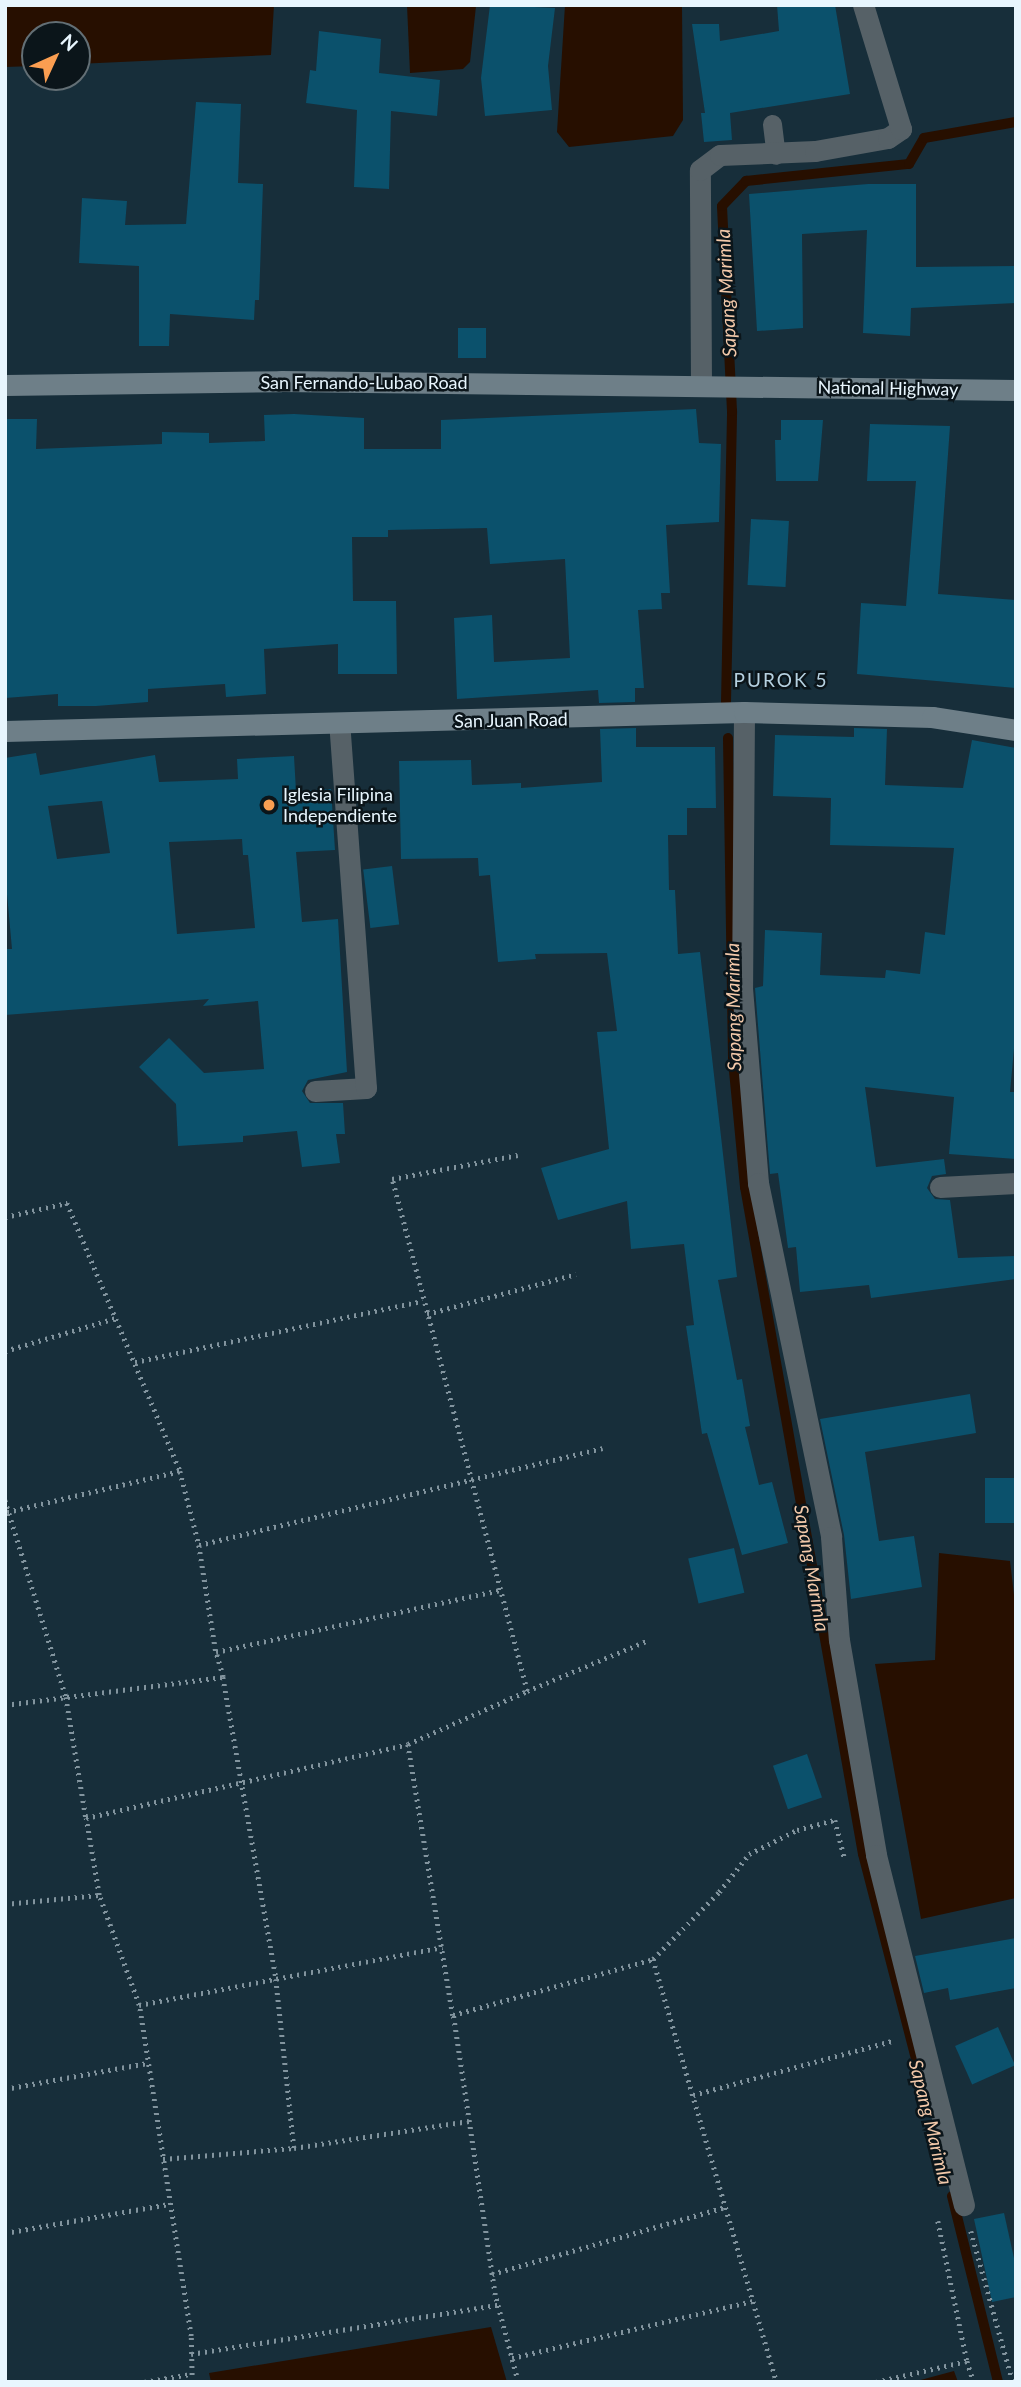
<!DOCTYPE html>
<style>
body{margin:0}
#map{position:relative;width:1021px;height:2387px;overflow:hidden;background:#172e3a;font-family:Lato,sans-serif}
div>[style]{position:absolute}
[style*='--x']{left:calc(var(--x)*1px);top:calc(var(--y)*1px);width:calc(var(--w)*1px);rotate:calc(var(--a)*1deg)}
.water>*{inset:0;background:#270f00}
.stream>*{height:10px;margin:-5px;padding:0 5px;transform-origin:5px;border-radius:5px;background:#270f00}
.building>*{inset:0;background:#0b516c;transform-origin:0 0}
.path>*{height:4.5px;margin-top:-2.25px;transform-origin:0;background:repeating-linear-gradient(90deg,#82949e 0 2px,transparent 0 7px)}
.lane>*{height:19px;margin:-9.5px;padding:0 9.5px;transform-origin:9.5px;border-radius:9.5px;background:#566167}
.street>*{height:21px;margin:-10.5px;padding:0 10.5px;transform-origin:10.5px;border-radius:10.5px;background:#566167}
.secondary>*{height:21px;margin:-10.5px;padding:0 10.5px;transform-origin:10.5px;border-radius:10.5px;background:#6e7f88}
.dots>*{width:19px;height:19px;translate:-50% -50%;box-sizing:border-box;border:4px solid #0b151a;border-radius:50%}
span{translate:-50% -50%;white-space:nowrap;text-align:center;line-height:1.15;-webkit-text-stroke:5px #0b151a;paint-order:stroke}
.street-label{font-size:18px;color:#e8f6fe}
.poi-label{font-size:18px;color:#e8f6fe}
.left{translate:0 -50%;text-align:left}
.water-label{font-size:19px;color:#f3c9aa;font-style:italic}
.neighbourhood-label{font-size:19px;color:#b6d1e0;letter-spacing:2px}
.frame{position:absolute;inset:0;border:7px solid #e8f6fe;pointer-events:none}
.north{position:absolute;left:21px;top:21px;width:70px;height:70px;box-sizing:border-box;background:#0b151a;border:2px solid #636f75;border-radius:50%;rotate:45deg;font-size:19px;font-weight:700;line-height:28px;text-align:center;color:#e8f6fe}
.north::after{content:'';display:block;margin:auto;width:24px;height:32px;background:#fb9e51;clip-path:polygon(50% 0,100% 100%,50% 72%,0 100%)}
</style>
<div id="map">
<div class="water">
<i style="clip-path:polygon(5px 5px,274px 5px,271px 55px,77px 64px,77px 35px,35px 35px,35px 66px,5px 67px)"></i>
<i style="clip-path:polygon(407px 5px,476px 6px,470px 62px,463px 69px,410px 73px)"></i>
<i style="clip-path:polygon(565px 5px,682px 7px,683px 120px,673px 136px,569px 147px,557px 132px)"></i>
<i style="clip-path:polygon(939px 1553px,1010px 1561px,1016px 1612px,1016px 1898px,921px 1919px,875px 1664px,935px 1660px)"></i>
<i style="clip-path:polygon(491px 2327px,507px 2382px,211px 2382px,209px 2373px)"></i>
<i style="clip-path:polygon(954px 2371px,958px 2382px,913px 2382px)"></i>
</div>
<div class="stream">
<i style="--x:726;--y:702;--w:291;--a:-88.8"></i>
<i style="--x:732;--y:411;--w:205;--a:-92.8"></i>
<i style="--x:722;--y:206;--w:35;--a:-46"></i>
<i style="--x:746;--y:181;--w:164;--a:-6"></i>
<i style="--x:909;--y:164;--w:30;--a:-60"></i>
<i style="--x:924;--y:138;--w:93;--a:-9.9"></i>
<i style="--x:728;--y:738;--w:322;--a:89.1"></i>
<i style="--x:733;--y:1060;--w:128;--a:84.6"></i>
<i style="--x:745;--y:1187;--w:677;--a:79.97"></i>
<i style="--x:863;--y:1854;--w:236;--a:75.5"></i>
<i style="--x:952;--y:2196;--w:192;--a:76.1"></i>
</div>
<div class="building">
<i style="clip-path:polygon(490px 5px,555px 8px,548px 66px,552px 110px,485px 116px,481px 78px)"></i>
<i style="clip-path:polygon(777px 5px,835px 5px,850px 94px,730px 113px,732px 140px,704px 142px,701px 113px,705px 113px,692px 24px,719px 24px,720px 41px,779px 31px)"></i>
<i style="clip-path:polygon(319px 31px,381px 39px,379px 73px,440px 80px,437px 116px,391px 111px,389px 189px,354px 187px,357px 110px,306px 103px,310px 70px,316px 71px)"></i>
<i style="clip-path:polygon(196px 102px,241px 104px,238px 183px,263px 184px,259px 300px,255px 300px,254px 320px,170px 314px,169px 346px,139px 346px,139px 266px,79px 263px,82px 198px,127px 201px,125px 225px,186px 224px)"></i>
<i style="clip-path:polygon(868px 184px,916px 184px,916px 267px,1016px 266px,1016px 303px,911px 308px,910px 336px,863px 333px,867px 230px,802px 234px,803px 328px,757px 331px,749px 194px)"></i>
<i style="left:486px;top:328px;width:30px;height:28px;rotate:90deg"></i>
<i style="clip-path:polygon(696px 409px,699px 443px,721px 444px,719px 522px,666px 525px,670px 593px,661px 593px,662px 609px,638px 610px,644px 688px,635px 688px,635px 702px,599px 703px,598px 690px,457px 699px,454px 618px,492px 615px,494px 662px,570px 658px,565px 559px,490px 564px,487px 528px,388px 530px,388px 537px,352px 537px,353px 601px,396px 601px,397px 674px,338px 674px,338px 644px,264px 649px,266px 694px,226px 697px,225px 684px,148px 689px,148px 702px,96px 706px,58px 706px,58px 694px,5px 698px,5px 419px,37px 419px,36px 449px,162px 444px,162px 432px,209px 433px,209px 443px,265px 441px,264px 415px,294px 414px,364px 418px,364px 449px,441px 449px,441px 420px)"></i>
<i style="clip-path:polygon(781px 420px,823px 420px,818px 481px,776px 481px,775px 440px,781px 440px)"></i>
<i style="clip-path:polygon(870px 424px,950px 426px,938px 594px,1016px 600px,1016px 688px,857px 674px,861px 603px,906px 606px,916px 481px,867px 481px)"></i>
<i style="left:751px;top:519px;width:38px;height:66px;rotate:3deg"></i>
<i style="clip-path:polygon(636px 728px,636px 747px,715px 747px,716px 808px,687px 808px,687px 835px,668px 835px,669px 890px,675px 890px,678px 954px,700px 952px,737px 1277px,718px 1280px,737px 1380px,742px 1379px,750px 1426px,745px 1427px,759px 1485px,772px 1482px,788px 1543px,742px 1555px,707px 1433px,702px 1434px,686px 1326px,694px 1325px,684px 1244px,631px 1249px,627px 1201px,558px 1220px,541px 1168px,609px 1149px,597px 1032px,617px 1031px,607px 953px,535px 954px,536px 959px,498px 962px,490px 875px,479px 876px,478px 858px,401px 859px,399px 761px,471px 760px,472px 785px,521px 783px,521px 788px,602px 782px,600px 729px)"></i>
<i style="clip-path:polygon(854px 728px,887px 729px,885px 785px,963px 788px,972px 740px,1016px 748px,1016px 1027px,1010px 1092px,1016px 1092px,1016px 1159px,949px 1154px,954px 1097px,865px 1087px,876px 1167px,944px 1159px,946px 1174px,932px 1176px,927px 1188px,935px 1199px,950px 1200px,958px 1258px,1016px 1256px,1016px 1279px,871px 1298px,869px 1285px,800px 1292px,796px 1247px,788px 1248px,778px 1173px,770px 1174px,755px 988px,763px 986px,765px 930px,822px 933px,820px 975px,885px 978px,886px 970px,920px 974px,925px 932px,945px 935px,954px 848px,830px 845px,831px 798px,773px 796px,775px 735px,854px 737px)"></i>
<i style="clip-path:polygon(evenodd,36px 753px,40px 775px,155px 755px,159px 782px,238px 779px,237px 759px,294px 756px,296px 791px,331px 789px,335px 850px,296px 852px,302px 922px,338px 919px,347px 1072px,308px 1080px,302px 1091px,310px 1103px,343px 1103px,345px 1134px,336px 1134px,340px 1163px,302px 1167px,297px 1131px,243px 1136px,243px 1142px,178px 1146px,176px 1104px,139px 1067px,169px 1038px,204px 1073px,264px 1069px,258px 1001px,203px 1006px,209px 999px,5px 1015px,5px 949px,12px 949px,5px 872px,5px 758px,36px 753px,102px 801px,110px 853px,57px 859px,48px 806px,102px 801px,36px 753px,242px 839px,243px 855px,248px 855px,255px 928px,177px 934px,169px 842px,242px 839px)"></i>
<i style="left:392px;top:866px;width:59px;height:29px;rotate:83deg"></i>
<i style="clip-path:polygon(970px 1394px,976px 1433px,865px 1452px,879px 1541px,914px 1536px,922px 1587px,851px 1599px,844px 1535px,820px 1419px)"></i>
<i style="left:1016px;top:1478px;width:45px;height:31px;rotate:90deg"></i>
<i style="left:734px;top:1548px;width:46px;height:47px;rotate:77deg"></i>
<i style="left:807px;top:1754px;width:46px;height:36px;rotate:71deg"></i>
<i style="clip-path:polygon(1016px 1938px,1016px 1988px,950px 2000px,948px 1988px,924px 1993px,915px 1956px)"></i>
<i style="left:998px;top:2027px;width:42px;height:47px;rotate:66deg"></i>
<i style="clip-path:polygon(1004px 2213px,1016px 2267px,1016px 2297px,992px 2302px,974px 2219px)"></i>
</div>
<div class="path">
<i style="--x:5;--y:1217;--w:64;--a:-12.7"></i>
<i style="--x:67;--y:1203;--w:291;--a:67.1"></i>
<i style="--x:180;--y:1471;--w:76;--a:75.6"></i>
<i style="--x:199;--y:1545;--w:415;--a:-13.5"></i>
<i style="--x:427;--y:1314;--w:154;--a:-15"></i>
<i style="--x:5;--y:1351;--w:116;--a:-16.6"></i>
<i style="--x:135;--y:1362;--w:294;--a:-12"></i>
<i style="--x:5;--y:1500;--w:206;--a:72.8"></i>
<i style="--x:66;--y:1697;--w:123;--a:80.6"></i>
<i style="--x:7;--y:1512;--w:178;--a:-13.3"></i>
<i style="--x:199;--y:1545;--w:108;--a:81"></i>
<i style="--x:223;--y:1677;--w:307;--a:80"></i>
<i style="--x:276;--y:1979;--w:170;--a:83.9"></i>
<i style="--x:294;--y:2148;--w:177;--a:-8.8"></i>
<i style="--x:527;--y:1691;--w:132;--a:-22.7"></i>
<i style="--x:5;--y:1705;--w:220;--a:-7.3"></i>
<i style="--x:223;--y:1677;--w:26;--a:-106"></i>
<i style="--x:216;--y:1652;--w:291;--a:-12.3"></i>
<i style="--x:408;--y:1744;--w:275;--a:80.6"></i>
<i style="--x:5;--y:1904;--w:94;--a:-5.5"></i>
<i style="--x:653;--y:1959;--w:441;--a:73.7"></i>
<i style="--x:139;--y:2005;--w:309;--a:-10.8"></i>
<i style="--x:5;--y:2089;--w:145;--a:-10.3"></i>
<i style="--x:693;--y:2095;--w:206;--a:-15.2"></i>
<i style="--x:163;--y:2159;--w:131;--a:-4.8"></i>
<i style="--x:938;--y:2221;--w:143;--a:78.3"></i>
<i style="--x:971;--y:2231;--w:157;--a:74.5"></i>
<i style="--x:5;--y:2233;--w:168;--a:-10"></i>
<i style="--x:492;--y:2274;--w:243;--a:-16"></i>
<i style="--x:191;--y:2354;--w:311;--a:-9.1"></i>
<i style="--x:512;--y:2358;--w:248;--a:-13.3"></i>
<i style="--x:144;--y:2382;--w:48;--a:-9.7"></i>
<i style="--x:192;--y:2382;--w:46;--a:-91.2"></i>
<i style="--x:191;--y:2336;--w:335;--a:-98.9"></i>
<i style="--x:139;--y:2005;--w:117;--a:-110"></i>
<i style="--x:99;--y:1895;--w:78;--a:-99.6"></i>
<i style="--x:86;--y:1818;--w:330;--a:-12.9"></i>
<i style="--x:408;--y:1744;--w:130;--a:-24"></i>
<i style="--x:527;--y:1691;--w:529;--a:-104.77"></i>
<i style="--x:392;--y:1179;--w:128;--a:-10.8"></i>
<i style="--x:518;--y:2382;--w:90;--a:-104.8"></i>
<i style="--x:495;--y:2295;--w:283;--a:-98.5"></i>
<i style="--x:453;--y:2015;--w:208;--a:-15.6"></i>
<i style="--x:653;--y:1959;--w:94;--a:-45.4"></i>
<i style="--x:719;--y:1892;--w:48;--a:-51.7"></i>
<i style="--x:749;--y:1854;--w:54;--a:-26.6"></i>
<i style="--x:797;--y:1830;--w:39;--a:-15"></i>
<i style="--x:835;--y:1820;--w:38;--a:76"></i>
<i style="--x:876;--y:2382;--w:93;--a:-13"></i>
<i style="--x:967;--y:2361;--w:22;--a:72"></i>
</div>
<div class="lane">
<i style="--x:772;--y:124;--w:31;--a:83"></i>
</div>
<div class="street">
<i style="--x:701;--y:385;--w:215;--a:-90.3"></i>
<i style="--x:700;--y:170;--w:25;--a:-37"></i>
<i style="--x:720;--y:155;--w:95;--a:-2.4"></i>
<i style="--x:815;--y:151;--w:74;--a:-10.1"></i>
<i style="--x:888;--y:138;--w:16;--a:-35"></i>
<i style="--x:901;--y:129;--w:130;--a:-107"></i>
<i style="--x:744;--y:712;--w:276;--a:90.4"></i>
<i style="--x:742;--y:988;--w:196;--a:85.3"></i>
<i style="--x:758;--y:1183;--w:361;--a:78.3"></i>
<i style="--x:831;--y:1537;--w:103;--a:85.6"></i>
<i style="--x:839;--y:1640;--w:218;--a:80.2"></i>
<i style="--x:876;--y:1855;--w:361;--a:75.9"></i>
<i style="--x:315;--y:1091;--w:51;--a:-3.4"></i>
<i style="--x:366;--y:1088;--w:366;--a:-94.2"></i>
<i style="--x:940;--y:1187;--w:76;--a:-3"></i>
</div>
<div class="secondary">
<i style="--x:5;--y:385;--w:276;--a:-0.8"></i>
<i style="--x:281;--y:381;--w:735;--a:0.7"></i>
<i style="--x:5;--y:731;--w:739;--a:-1.47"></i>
<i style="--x:744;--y:712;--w:188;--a:1.5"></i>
<i style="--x:932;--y:717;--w:85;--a:8.8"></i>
</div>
<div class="dots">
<i style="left:269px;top:805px;background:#fb9e51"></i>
</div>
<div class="street-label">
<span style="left:364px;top:382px">San Fernando-Lubao Road</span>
<span style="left:888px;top:388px;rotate:1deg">National Highway</span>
<span style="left:511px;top:720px;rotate:-1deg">San Juan Road</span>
</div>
<div class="poi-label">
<span class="left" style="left:283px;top:805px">Iglesia Filipina<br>Independiente</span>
</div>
<div class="water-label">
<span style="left:726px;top:293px;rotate:-93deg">Sapang Marimla</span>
<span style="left:733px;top:1007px;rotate:-91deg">Sapang Marimla</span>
<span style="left:812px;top:1568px;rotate:80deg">Sapang Marimla</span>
<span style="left:931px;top:2122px;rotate:76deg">Sapang Marimla</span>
</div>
<div class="neighbourhood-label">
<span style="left:781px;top:680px">PUROK 5</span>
</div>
<div class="frame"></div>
<div class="north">N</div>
</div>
